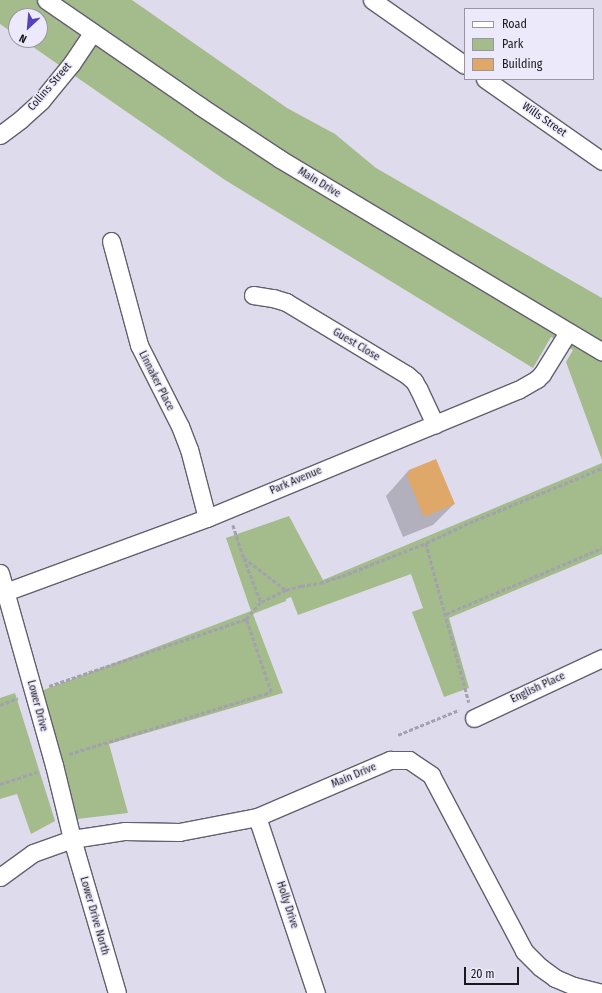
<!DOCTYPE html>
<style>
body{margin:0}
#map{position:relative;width:602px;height:993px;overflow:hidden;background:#dedcec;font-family:"Fira Sans Condensed",sans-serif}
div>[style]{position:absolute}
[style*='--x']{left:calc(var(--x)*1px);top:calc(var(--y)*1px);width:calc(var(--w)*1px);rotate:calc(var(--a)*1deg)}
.green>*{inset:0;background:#a4bb8b}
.shadow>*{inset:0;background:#0003}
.building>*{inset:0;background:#dfa768}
.path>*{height:2.5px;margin-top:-1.25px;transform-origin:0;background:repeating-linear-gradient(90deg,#a2a1ad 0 4px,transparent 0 6px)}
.roads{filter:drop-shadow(1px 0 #62606e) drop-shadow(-1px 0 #62606e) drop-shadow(0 1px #62606e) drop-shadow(0 -1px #62606e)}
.street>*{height:17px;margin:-8.5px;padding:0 8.5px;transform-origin:8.5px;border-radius:8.5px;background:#fff}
span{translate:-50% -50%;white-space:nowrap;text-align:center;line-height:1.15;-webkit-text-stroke:3px #eceafa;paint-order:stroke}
.street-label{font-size:11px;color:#19191e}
.legend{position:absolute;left:464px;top:8px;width:130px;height:72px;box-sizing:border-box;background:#eceafa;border:1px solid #9896a2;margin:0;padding:5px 7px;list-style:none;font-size:12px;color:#19191e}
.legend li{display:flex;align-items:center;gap:8px;height:20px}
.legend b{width:20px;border:1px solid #9896a2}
.north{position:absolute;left:8px;top:8px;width:40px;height:40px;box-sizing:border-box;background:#eceafa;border:1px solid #9896a2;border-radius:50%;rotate:206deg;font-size:11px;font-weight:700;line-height:16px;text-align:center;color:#19191e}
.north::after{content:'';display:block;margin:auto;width:14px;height:18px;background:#5643bb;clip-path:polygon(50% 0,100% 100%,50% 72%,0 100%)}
.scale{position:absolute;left:464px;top:967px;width:55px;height:18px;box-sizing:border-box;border:2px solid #19191e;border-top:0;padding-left:5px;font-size:12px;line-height:14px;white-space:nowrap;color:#19191e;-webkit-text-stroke:3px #eceafa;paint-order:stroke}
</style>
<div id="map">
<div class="green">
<i style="clip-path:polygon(0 0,132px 0,287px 108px,335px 134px,376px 168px,602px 298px,602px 460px,566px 362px,573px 350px,551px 337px,533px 368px,225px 180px,23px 40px,40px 40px,40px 16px,16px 16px,16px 35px,0 24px)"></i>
<i style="clip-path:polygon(602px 463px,602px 554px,449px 618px,469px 688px,444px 697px,412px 612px,423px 608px,411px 574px,298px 615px,291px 597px,286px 599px,286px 601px,253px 614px,283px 693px,109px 744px,128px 813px,77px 819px,41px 691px,251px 611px,226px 538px,289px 516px,323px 580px)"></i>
<i style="clip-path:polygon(15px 693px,55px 821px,31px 834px,17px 794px,0 799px,0 698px)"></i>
</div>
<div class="shadow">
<i style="clip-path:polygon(409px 470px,454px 504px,433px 525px,403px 537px,386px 496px)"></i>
</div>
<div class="building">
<i style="clip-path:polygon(436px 459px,455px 504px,424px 517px,406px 474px,410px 473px,409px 470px)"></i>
</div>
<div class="path">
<i style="--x:233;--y:525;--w:35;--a:72"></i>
<i style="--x:244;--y:558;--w:53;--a:37.3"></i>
<i style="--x:426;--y:543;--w:165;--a:74.9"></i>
<i style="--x:244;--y:558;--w:47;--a:68.9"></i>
<i style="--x:446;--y:614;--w:169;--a:-22.9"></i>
<i style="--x:49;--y:686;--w:208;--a:-18.8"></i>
<i style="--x:246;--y:619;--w:23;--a:-49"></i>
<i style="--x:261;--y:602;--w:28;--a:-26"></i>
<i style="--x:286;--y:590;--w:16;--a:-15"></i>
<i style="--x:301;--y:586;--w:19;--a:-9"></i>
<i style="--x:320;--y:583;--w:23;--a:-18"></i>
<i style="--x:342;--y:576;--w:90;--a:-21.4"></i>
<i style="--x:426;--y:543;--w:42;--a:-25.3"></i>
<i style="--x:464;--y:525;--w:149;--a:-22.4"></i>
<i style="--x:0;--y:705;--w:19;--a:-21"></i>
<i style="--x:398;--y:735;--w:66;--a:-22.3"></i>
<i style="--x:69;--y:754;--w:211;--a:-17.1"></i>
<i style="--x:271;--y:692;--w:77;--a:-108.9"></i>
<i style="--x:0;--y:784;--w:39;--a:-18"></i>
</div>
<div class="roads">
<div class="street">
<i style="--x:46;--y:0;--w:187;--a:34.5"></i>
<i style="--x:200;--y:106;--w:96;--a:33.5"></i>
<i style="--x:280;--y:159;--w:375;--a:30.9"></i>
<i style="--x:372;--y:0;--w:113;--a:35"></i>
<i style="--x:485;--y:79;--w:143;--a:35"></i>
<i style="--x:0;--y:135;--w:26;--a:-37"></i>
<i style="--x:21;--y:119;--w:27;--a:-42"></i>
<i style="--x:41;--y:101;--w:49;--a:-50.8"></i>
<i style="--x:72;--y:63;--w:37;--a:-56"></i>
<i style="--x:111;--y:241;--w:108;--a:74.9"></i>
<i style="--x:139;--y:345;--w:91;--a:63.2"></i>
<i style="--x:180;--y:426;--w:25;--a:69"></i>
<i style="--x:189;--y:449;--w:71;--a:75.4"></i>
<i style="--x:253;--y:295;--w:20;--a:9"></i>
<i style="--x:273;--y:298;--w:14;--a:17"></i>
<i style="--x:286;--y:302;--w:141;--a:31.1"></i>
<i style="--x:407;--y:375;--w:9;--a:41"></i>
<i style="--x:414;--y:381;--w:10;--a:61"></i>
<i style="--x:419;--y:390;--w:38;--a:65"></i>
<i style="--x:0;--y:573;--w:199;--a:74.3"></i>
<i style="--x:54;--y:765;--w:76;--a:76.3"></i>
<i style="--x:72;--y:839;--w:160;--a:73.7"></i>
<i style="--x:0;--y:594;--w:221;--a:-20.2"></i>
<i style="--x:207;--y:518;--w:336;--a:-22.4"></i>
<i style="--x:518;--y:390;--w:22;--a:-30"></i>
<i style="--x:537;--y:379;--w:7;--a:-45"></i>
<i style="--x:542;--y:374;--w:49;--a:-58.2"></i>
<i style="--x:474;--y:718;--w:141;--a:-25.1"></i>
<i style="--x:257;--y:817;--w:186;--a:71.5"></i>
<i style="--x:0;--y:877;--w:41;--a:-36"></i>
<i style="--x:33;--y:853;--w:41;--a:-19.7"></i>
<i style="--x:72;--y:839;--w:54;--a:-8.6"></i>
<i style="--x:125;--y:831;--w:54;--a:1.1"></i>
<i style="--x:179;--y:832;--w:79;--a:-10.9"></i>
<i style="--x:257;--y:817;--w:145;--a:-23.2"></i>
<i style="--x:390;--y:760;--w:19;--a:0"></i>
<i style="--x:409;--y:760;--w:27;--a:34"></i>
<i style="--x:431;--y:775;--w:199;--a:62.1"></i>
<i style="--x:524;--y:951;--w:23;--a:45"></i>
<i style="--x:540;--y:967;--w:19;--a:36"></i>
<i style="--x:555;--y:978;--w:21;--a:23"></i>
<i style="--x:574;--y:986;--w:29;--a:14"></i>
</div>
</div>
<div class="street-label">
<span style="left:50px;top:87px;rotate:-49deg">Collins Street</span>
<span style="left:544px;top:120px;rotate:35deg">Wills Street</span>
<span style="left:319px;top:183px;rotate:31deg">Main Drive</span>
<span style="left:356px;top:345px;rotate:31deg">Guest Close</span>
<span style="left:156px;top:381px;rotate:63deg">Linnaker Place</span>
<span style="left:296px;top:481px;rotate:-23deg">Park Avenue</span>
<span style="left:538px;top:688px;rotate:-25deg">English Place</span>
<span style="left:37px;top:706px;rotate:75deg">Lower Drive</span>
<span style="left:354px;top:776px;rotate:-23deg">Main Drive</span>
<span style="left:287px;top:905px;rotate:72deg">Holly Drive</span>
<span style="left:94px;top:916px;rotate:74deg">Lower Drive North</span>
</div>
<ul class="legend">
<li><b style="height:5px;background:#fff"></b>Road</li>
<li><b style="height:11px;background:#a4bb8b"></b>Park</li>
<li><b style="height:11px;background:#dfa768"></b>Building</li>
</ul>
<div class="north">N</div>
<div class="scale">20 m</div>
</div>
